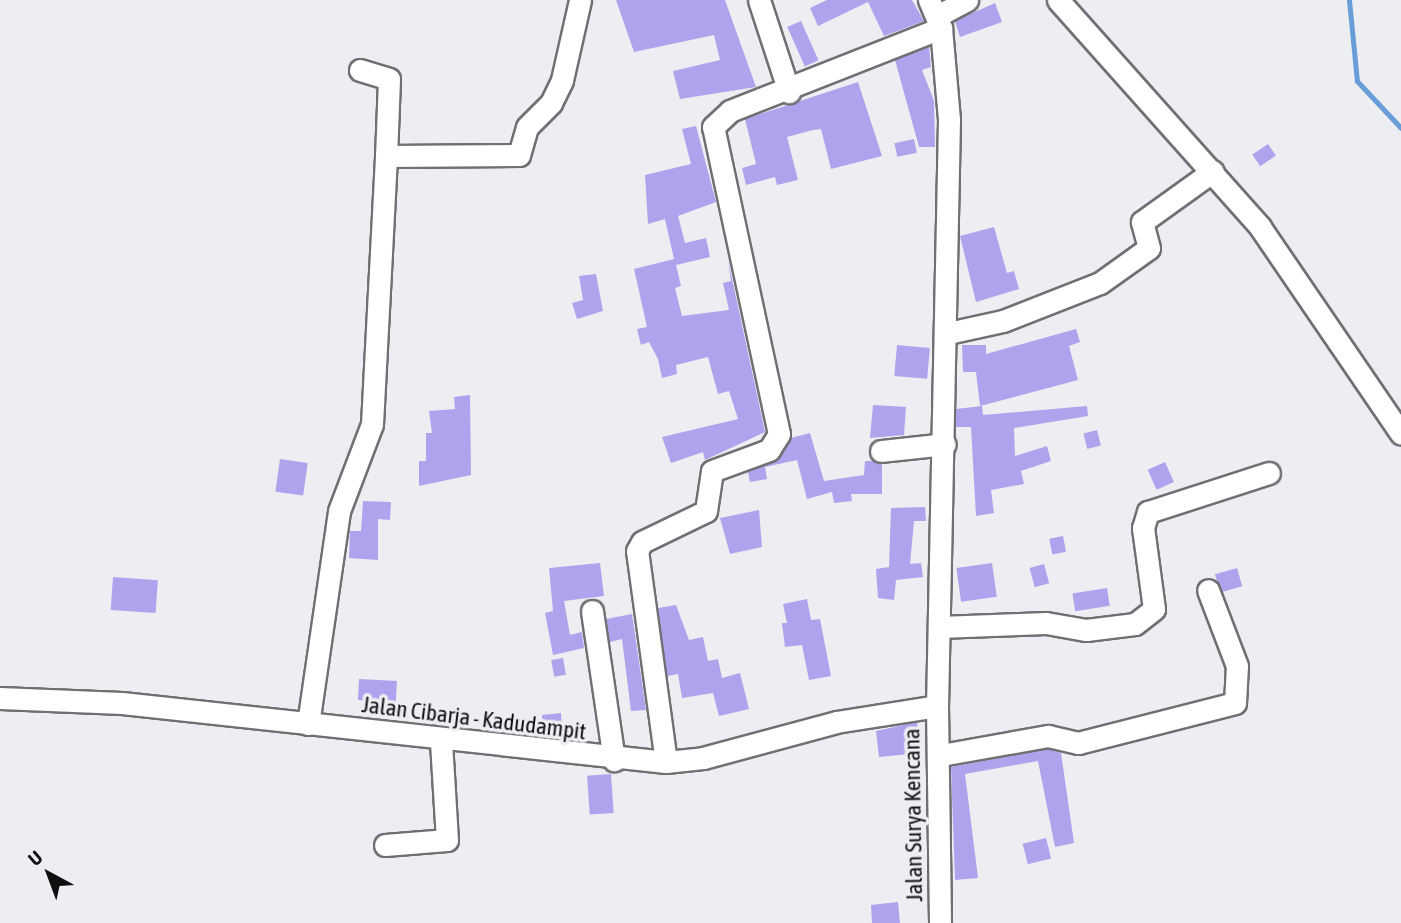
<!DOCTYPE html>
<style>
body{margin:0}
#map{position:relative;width:1401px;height:923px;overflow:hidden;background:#eceef2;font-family:"Asap Condensed",sans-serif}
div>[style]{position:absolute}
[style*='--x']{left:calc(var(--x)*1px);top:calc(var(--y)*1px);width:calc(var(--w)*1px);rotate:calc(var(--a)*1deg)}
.stream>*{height:5px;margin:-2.5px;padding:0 2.5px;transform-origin:2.5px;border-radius:2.5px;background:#689dd8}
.building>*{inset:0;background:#aea4ee;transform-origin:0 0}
.roads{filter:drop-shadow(2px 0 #6f7074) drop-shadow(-2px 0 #6f7074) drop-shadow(0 2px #6f7074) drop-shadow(0 -2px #6f7074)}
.minor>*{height:21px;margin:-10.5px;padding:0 10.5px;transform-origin:10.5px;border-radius:10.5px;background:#fff}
span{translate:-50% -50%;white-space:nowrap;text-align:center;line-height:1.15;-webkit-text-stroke:7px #eceef2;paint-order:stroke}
.street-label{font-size:23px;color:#0f1011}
.north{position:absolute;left:14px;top:839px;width:70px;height:70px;-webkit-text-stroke:5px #eceef2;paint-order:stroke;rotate:319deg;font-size:19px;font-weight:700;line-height:28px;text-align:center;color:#0f1011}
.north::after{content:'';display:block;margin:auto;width:24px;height:32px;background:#0f1011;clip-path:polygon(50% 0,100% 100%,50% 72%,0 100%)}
</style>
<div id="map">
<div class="stream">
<i style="--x:1349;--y:0;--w:81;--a:84.4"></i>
<i style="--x:1357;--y:81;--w:64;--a:46.9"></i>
</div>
<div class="building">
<i style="clip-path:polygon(616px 0,725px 0,756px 87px,680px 99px,673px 71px,720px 60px,714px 35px,634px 52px)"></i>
<i style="clip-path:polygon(827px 0,912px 0,924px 21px,884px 36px,868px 2px,818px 26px,810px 8px)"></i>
<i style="clip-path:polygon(995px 3px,1002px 22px,960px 37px,955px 21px)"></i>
<i style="left:801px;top:21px;width:43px;height:15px;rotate:66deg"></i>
<i style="clip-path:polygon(929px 47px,931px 67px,922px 70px,934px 101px,935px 147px,919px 147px,895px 60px)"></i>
<i style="clip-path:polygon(858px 82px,882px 156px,831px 169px,821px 129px,813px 130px,787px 137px,798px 180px,777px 185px,775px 177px,746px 185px,742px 168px,756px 164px,745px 119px)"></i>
<i style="clip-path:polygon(696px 126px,716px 202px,678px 216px,685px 243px,706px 238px,710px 257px,676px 265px,681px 286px,675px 288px,682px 316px,729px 310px,723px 283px,731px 281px,728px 260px,765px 432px,705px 460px,703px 452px,671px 463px,662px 437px,738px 419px,729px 391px,718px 394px,708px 357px,676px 365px,677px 374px,662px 378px,658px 359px,649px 342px,641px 345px,637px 329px,647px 327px,634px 269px,674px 259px,665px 219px,648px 224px,645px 175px,691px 164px,682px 129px)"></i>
<i style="left:914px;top:139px;width:14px;height:20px;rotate:78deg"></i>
<i style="left:1268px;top:144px;width:14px;height:19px;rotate:56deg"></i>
<i style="clip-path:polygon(994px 227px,1007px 273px,1014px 271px,1019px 289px,976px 302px,960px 236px)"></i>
<i style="clip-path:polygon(596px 274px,603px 311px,577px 319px,572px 303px,583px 300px,579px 276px)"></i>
<i style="clip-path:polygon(1076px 329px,1080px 342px,1069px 346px,1078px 380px,980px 406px,976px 372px,963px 372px,962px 345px,986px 345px,986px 354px)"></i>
<i style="left:897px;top:345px;width:33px;height:31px;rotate:5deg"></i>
<i style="clip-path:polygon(470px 395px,471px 475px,419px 486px,419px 461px,426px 461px,426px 433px,432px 433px,429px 411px,455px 409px,454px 397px)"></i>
<i style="clip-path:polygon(873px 405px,906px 407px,904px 435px,870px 438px)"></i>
<i style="clip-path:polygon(982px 406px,983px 415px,1087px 406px,1088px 416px,1014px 428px,1015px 456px,1047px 446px,1051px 461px,1021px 471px,1024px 484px,991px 490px,994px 513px,976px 516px,971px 427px,956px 427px,956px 409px)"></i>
<i style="left:1097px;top:430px;width:16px;height:14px;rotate:76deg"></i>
<i style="clip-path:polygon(810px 433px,824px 481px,864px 475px,865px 461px,873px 461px,882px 464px,882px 494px,851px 494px,852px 501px,834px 503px,832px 492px,807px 499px,797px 460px,765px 467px,767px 479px,750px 482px,748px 472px,774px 462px,791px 438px)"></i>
<i style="left:280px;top:459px;width:28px;height:33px;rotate:8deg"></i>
<i style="left:1165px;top:462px;width:22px;height:19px;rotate:66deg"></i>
<i style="clip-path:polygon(363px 501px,391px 502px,390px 520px,378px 519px,378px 560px,349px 558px,350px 531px,361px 531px)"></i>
<i style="clip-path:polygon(925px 507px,926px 521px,914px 521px,910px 564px,921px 563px,923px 577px,896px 580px,894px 600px,878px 598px,876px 569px,889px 567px,891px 508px)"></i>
<i style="clip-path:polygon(759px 510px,762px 547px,730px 554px,720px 518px)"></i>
<i style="left:1063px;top:536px;width:16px;height:14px;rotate:79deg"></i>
<i style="clip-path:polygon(600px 563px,604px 596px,564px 601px,570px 635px,582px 632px,584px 648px,553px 655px,545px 613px,553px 611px,549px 568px)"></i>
<i style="left:992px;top:563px;width:34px;height:36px;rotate:82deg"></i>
<i style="left:1044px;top:564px;width:20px;height:15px;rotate:75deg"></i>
<i style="left:1237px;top:568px;width:19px;height:23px;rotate:74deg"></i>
<i style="left:113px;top:577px;width:45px;height:33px;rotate:4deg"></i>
<i style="left:1107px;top:588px;width:18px;height:35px;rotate:81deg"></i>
<i style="clip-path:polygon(807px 599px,811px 620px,820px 619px,831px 676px,809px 680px,802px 645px,785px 647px,782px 623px,787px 623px,783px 604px)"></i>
<i style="clip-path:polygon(676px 605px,689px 640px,703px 637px,708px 661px,718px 659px,722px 678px,740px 673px,749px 709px,719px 716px,713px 693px,682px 698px,678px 674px,667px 676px,658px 608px)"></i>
<i style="clip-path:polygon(632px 614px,646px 710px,631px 711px,622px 639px,610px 642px,606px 619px)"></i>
<i style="left:563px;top:658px;width:17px;height:12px;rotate:80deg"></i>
<i style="left:359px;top:679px;width:38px;height:21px;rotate:3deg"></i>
<i style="clip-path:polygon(561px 713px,562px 729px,542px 729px,542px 715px)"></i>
<i style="clip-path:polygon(917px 722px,920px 753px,879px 757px,876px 731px)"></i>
<i style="clip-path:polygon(1048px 749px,1061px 753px,1074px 843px,1055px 847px,1038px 761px,965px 774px,978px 878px,955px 880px,951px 767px)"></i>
<i style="left:611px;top:774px;width:39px;height:24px;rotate:86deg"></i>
<i style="left:1046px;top:838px;width:21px;height:24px;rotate:76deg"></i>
<i style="clip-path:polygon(898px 902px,900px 923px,872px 923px,871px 905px)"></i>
</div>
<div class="roads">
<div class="minor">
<i style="--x:759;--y:0;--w:97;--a:71.9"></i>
<i style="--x:929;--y:0;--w:30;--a:67"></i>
<i style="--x:941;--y:28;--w:92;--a:85"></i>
<i style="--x:949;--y:120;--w:586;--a:91.17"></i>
<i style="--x:937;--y:706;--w:217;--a:89.2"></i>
<i style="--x:1058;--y:0;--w:304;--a:48.3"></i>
<i style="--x:1260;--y:227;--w:250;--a:55.7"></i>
<i style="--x:937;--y:16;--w:34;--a:-28"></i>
<i style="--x:360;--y:70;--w:30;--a:17"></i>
<i style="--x:389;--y:79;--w:77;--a:92.2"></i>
<i style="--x:948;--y:333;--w:56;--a:-12.3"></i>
<i style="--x:1003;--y:321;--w:104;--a:-21.4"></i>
<i style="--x:1100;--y:283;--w:60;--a:-35.5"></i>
<i style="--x:1149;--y:248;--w:27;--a:-105"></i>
<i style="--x:1142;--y:222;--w:87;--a:-35.7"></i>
<i style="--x:881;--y:451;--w:64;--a:-6.2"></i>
<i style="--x:592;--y:611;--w:151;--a:81.6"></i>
<i style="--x:939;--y:627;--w:107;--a:-2.1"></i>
<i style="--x:1046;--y:623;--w:41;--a:9.9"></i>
<i style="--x:1086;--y:630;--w:49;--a:-7"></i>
<i style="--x:1135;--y:624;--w:24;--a:-38"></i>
<i style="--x:1154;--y:609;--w:82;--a:-97.7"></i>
<i style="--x:1143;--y:528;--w:17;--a:-73"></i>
<i style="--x:1148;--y:512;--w:127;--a:-17.9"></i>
<i style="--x:0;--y:698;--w:122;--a:2.3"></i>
<i style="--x:122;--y:703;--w:547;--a:6.19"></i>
<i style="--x:666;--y:762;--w:37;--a:-6"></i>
<i style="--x:703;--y:758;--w:138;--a:-15.1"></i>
<i style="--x:836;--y:722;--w:102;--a:-9"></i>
<i style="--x:308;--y:724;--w:215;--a:-81.7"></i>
<i style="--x:339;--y:511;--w:93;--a:-69.2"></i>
<i style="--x:372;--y:424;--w:268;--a:-87"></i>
<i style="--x:386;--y:156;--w:133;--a:-0.4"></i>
<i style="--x:519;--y:155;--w:29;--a:-74"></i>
<i style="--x:527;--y:127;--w:34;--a:-45"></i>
<i style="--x:551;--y:103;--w:25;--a:-64"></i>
<i style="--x:562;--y:80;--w:82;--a:-77.3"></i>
<i style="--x:941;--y:755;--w:109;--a:-10.1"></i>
<i style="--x:1048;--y:736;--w:31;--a:13"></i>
<i style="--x:1078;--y:743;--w:162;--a:-14.3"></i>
<i style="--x:1235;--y:703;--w:37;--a:-87"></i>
<i style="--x:1237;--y:666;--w:81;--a:-110.9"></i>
<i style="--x:666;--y:762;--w:213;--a:-97.8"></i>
<i style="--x:637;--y:551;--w:10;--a:-61"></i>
<i style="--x:642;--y:542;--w:71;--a:-25.8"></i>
<i style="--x:706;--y:511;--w:40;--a:-81.5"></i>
<i style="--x:712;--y:471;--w:61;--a:-20.2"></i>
<i style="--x:769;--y:450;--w:19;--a:-58"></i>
<i style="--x:779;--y:434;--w:314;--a:-102.1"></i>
<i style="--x:713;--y:127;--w:23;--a:-43"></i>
<i style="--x:730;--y:111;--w:227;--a:-21.5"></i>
<i style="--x:385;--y:845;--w:62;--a:-4.6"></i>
<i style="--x:447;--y:840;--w:99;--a:-93.5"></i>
</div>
</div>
<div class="street-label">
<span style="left:474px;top:718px;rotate:7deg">Jalan Cibarja - Kadudampit</span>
<span style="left:913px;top:815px;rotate:-91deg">Jalan Surya Kencana</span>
</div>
<div class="north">U</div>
</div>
